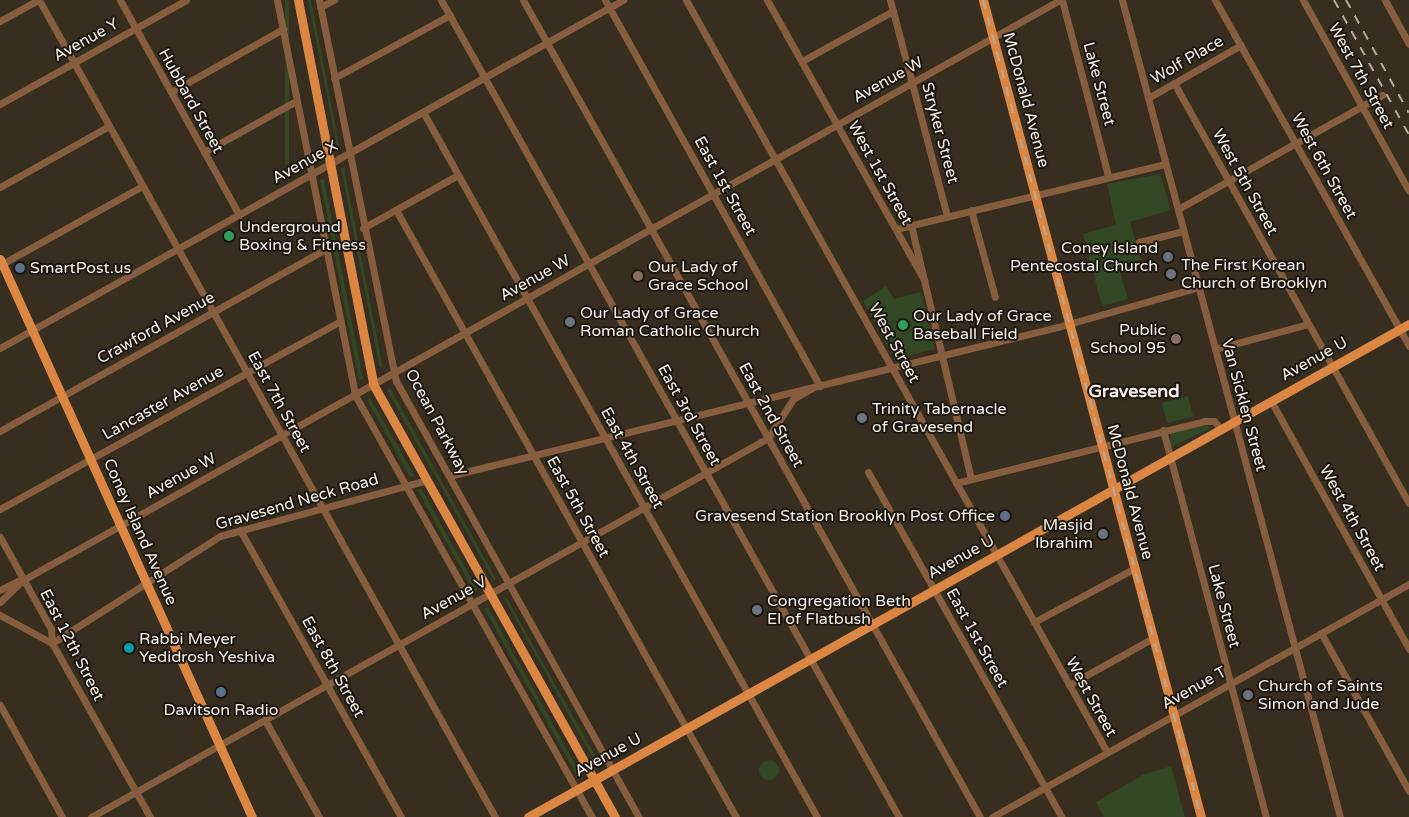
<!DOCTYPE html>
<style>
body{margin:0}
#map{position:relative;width:1409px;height:817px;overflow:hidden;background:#372e1f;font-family:"Varela Round",sans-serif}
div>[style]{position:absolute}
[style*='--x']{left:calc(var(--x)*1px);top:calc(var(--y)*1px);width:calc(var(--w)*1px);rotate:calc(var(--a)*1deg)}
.green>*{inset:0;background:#324824;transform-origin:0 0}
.round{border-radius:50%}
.minor>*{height:7px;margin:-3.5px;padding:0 3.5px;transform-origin:3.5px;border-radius:3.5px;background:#865d3e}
.major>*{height:9px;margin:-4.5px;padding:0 4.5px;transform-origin:4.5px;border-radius:4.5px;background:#db8743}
.rail>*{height:2px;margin-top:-1px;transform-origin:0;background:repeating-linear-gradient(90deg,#b3aca1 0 9px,transparent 0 18px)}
.dots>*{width:14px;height:14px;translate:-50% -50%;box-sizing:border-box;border:2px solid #1b1710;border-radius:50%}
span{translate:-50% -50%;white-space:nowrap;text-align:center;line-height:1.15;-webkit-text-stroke:4px #1b1710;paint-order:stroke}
.street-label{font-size:16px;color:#f6f0e7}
.poi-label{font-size:16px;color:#f6f0e7}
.left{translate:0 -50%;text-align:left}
.right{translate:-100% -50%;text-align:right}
.neighbourhood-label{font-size:18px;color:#f6f0e7;font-weight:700}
</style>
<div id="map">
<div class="green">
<i style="left:285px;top:0;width:4px;height:164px"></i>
<i style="clip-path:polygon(308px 0,311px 0,339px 146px,337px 146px)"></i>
<i style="left:344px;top:168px;width:203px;height:3px;rotate:79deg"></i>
<i style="clip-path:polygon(1160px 174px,1171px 210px,1130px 222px,1141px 260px,1118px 266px,1128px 299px,1102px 306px,1083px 234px,1116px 225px,1107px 184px)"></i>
<i style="left:324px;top:179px;width:204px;height:4px;rotate:79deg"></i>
<i style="clip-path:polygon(886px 286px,894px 299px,921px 292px,935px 349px,895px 359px,863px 301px)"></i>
<i style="clip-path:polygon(390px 388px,496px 579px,494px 581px,387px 390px)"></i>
<i style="left:1188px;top:396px;width:21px;height:27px;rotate:76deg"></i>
<i style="clip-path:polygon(370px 398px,415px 476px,410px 477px,367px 400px)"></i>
<i style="clip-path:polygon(1205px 424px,1211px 428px,1171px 447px,1170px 434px)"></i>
<i style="left:421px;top:488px;width:117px;height:4px;rotate:61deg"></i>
<i style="clip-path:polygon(506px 597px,600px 764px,597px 766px,504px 598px)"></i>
<i style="left:488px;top:607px;width:193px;height:4px;rotate:61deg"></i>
<i class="round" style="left:759px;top:760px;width:20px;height:20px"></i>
<i style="clip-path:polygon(1171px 766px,1185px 817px,1104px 817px,1096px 802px,1143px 775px)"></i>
</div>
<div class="minor">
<i style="--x:39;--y:0;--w:936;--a:60.83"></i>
<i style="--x:120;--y:0;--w:246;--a:61"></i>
<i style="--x:277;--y:0;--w:403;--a:78.8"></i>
<i style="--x:355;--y:395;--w:484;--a:60.7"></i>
<i style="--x:319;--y:0;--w:389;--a:78.6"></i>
<i style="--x:396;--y:381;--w:499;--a:60.9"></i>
<i style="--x:441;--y:0;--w:937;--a:60.73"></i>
<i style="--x:523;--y:0;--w:936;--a:60.78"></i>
<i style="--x:605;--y:0;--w:442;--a:60.9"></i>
<i style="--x:686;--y:0;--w:862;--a:60.76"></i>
<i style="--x:767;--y:0;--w:322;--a:60.7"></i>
<i style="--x:890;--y:0;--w:223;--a:75.2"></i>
<i style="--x:1062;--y:0;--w:181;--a:75.3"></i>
<i style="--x:1122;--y:0;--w:846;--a:75.06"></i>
<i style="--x:1215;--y:0;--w:397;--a:60.7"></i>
<i style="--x:1303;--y:0;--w:218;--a:61"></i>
<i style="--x:1385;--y:0;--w:50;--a:61.4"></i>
<i style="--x:320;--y:7;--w:16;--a:-27"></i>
<i style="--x:0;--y:21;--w:43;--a:-28.9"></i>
<i style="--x:802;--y:61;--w:104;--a:-28.8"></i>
<i style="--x:334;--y:78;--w:132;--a:-28.5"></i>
<i style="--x:1174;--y:83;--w:481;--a:60.8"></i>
<i style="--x:171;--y:92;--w:129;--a:-29.4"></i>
<i style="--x:1148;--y:98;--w:107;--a:-29.7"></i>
<i style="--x:0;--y:104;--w:213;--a:-29.2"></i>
<i style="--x:423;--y:112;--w:808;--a:60.8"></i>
<i style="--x:204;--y:152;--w:105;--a:-29"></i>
<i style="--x:0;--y:187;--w:125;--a:-29.2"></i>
<i style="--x:1178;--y:209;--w:234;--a:-29.2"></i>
<i style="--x:396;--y:210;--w:696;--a:60.75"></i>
<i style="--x:971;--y:210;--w:90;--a:74.6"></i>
<i style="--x:911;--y:225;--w:261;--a:76.7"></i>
<i style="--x:363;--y:228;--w:109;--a:-29.2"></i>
<i style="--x:896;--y:229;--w:277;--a:-13.6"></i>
<i style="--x:1139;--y:242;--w:45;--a:-14"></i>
<i style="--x:2;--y:264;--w:160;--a:-29.1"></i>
<i style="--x:0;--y:348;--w:714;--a:-29.19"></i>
<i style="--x:1215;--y:349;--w:96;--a:-15"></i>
<i style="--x:1271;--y:401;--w:284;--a:60.9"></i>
<i style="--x:1163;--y:430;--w:400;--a:75.1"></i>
<i style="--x:0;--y:431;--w:371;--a:-29.2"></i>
<i style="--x:868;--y:472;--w:396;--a:60.7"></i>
<i style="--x:449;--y:476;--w:627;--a:-13.75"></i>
<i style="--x:1058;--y:327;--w:147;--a:-15.8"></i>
<i style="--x:956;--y:483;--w:256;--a:-14"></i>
<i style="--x:1204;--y:421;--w:10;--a:0"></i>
<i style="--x:1214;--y:421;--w:11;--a:49"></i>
<i style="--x:0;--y:509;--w:389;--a:-28.9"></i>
<i style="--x:240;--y:530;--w:329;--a:60.7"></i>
<i style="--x:0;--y:537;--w:105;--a:61"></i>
<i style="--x:51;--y:629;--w:14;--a:86"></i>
<i style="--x:52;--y:643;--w:200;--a:60.6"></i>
<i style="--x:0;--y:590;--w:22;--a:-27"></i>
<i style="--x:0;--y:602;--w:32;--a:-44"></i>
<i style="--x:23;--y:580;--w:1188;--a:-29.22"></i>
<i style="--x:0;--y:615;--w:59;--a:28.3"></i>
<i style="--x:52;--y:643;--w:199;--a:-32.5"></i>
<i style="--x:220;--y:536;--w:214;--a:-15.1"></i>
<i style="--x:1034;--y:622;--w:115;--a:-28.1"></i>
<i style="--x:1321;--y:633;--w:181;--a:60.9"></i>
<i style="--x:1069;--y:685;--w:96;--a:-29.2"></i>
<i style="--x:0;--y:705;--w:128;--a:61"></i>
<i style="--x:265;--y:720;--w:111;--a:60.9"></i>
<i style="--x:91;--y:817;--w:776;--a:-29.24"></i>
<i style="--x:768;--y:438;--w:46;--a:-57.3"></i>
<i style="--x:793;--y:399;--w:24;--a:-30"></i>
<i style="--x:992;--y:817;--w:478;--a:-29.2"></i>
</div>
<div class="major">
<i style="--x:298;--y:0;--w:391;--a:78.9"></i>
<i style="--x:373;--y:384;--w:496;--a:60.8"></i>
<i style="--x:983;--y:0;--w:846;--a:75.06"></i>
<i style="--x:0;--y:259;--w:612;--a:65.7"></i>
<i style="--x:528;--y:817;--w:1010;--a:-29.23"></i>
</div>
<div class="rail">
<i style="--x:983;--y:0;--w:846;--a:75.06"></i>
<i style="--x:1334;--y:0;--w:154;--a:60.9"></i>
<i style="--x:1346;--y:0;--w:129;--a:60.9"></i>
</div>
<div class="dots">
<i style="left:229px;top:236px;background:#2e9e5b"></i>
<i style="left:1168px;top:257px;background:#6b7280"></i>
<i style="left:20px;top:268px;background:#5c6f8a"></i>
<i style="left:1171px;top:274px;background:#6b7280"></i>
<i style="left:638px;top:276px;background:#8d6e63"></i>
<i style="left:570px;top:322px;background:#6b7280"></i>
<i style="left:903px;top:325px;background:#2e9e5b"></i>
<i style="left:1176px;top:339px;background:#8d6e63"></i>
<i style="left:862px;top:418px;background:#6b7280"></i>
<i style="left:1005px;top:516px;background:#5c6f8a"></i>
<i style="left:1103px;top:534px;background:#6b7280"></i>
<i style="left:757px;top:610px;background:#6b7280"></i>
<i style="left:129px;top:648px;background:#0f9aa8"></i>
<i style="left:221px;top:692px;background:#5c6f8a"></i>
<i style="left:1248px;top:695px;background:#6b7280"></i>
</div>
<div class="street-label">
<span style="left:86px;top:40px;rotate:-29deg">Avenue Y</span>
<span style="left:1187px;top:60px;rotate:-30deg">Wolf Place</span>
<span style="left:1361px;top:76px;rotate:61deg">West 7th Street</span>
<span style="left:888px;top:80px;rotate:-29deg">Avenue W</span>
<span style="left:1099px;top:84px;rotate:75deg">Lake Street</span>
<span style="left:1026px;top:100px;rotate:75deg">McDonald Avenue</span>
<span style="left:191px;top:101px;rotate:61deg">Hubbard Street</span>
<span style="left:940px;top:133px;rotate:75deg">Stryker Street</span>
<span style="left:305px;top:162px;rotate:-29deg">Avenue X</span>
<span style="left:1324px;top:166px;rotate:61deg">West 6th Street</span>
<span style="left:880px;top:173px;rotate:61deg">West 1st Street</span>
<span style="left:1245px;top:182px;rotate:61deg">West 5th Street</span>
<span style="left:725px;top:186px;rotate:61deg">East 1st Street</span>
<span style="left:535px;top:278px;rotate:-29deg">Avenue W</span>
<span style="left:156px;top:328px;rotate:-29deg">Crawford Avenue</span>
<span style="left:894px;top:343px;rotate:61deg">West Street</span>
<span style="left:1314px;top:359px;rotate:-29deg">Avenue U</span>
<span style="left:279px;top:402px;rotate:61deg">East 7th Street</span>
<span style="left:163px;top:403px;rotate:-29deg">Lancaster Avenue</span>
<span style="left:1244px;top:405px;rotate:75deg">Van Sicklen Street</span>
<span style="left:689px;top:415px;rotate:61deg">East 3rd Street</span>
<span style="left:771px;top:415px;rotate:61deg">East 2nd Street</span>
<span style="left:437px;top:422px;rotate:62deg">Ocean Parkway</span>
<span style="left:632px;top:458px;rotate:61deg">East 4th Street</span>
<span style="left:181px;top:476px;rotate:-29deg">Avenue W</span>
<span style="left:1130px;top:492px;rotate:75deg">McDonald Avenue</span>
<span style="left:297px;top:502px;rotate:-16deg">Gravesend Neck Road</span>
<span style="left:578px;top:507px;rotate:61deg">East 5th Street</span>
<span style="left:1352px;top:518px;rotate:61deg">West 4th Street</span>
<span style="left:140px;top:532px;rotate:66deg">Coney Island Avenue</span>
<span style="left:961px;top:557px;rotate:-29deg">Avenue U</span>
<span style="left:454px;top:598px;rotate:-29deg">Avenue V</span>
<span style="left:1224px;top:606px;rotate:75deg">Lake Street</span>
<span style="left:977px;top:638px;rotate:61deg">East 1st Street</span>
<span style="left:72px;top:645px;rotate:63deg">East 12th Street</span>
<span style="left:333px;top:667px;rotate:61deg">East 8th Street</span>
<span style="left:1194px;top:688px;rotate:-29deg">Avenue T</span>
<span style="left:1091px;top:697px;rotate:61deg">West Street</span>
<span style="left:608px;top:755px;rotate:-29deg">Avenue U</span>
</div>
<div class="poi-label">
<span class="left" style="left:239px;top:236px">Underground<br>Boxing &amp; Fitness</span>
<span class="right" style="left:1158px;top:257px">Coney Island<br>Pentecostal Church</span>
<span class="left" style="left:1181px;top:274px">The First Korean<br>Church of Brooklyn</span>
<span class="left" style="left:648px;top:276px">Our Lady of<br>Grace School</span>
<span class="left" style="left:30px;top:268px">SmartPost.us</span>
<span class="left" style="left:580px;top:322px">Our Lady of Grace<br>Roman Catholic Church</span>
<span class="left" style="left:913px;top:325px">Our Lady of Grace<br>Baseball Field</span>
<span class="right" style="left:1166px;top:339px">Public<br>School 95</span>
<span class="left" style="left:872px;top:418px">Trinity Tabernacle<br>of Gravesend</span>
<span class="right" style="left:995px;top:516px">Gravesend Station Brooklyn Post Office</span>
<span class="right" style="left:1093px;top:534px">Masjid<br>Ibrahim</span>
<span class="left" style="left:767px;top:610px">Congregation Beth<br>El of Flatbush</span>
<span class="left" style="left:139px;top:648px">Rabbi Meyer<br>Yedidrosh Yeshiva</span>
<span class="left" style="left:1258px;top:695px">Church of Saints<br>Simon and Jude</span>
<span style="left:221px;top:710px">Davitson Radio</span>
</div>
<div class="neighbourhood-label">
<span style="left:1134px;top:391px">Gravesend</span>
</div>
</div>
